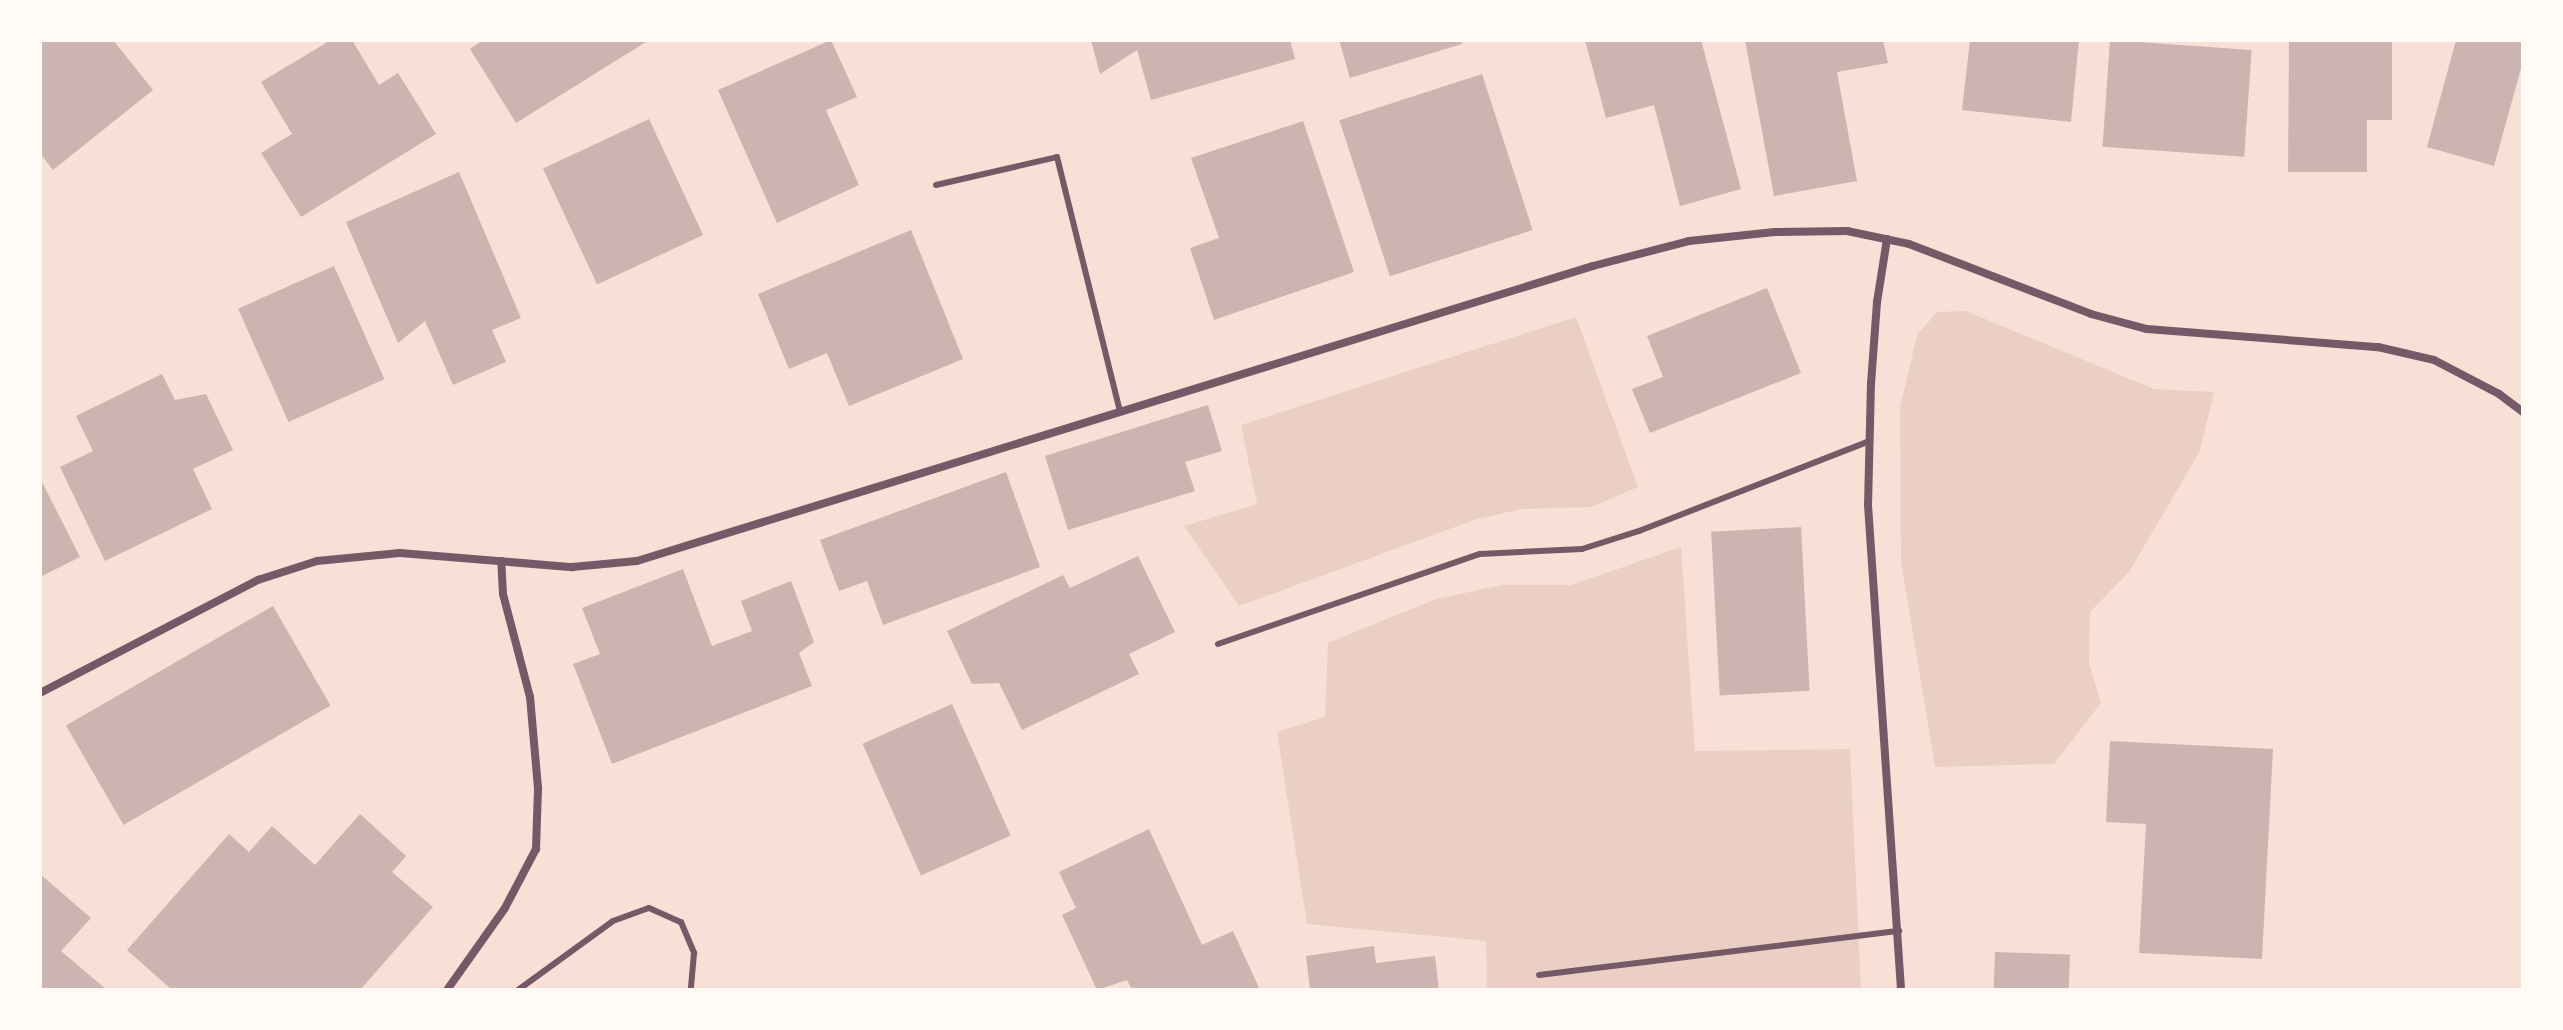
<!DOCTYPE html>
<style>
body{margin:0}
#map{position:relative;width:2563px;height:1030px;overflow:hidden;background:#f7e1d7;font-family:"Noto Sans",sans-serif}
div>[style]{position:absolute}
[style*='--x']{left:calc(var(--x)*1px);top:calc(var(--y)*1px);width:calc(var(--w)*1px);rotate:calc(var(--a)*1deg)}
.green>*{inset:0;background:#ebcfc5}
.building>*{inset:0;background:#ccb4b1;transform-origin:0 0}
.service>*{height:6px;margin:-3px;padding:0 3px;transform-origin:3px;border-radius:3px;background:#755966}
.minor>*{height:8px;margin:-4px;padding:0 4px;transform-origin:4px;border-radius:4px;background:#755966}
span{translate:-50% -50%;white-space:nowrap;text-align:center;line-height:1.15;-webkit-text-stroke:8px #fffaf5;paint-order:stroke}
.frame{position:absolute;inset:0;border:42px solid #fffaf5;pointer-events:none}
</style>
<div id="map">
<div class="green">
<i style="clip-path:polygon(1966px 311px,2154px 389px,2214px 392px,2199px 453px,2129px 572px,2090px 612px,2089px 663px,2101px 703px,2054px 764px,1935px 767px,1901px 562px,1900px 408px,1917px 335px,1937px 312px)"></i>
<i style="clip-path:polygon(1576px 317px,1638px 487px,1591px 507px,1522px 509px,1477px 519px,1239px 606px,1184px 526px,1257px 504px,1241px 425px)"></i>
<i style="clip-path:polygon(1681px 547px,1695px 751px,1850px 749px,1861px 990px,1487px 990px,1486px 941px,1307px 924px,1277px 732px,1325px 717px,1328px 643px,1436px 599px,1502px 585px,1571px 585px)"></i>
</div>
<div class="building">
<i style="clip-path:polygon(40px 40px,113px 40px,153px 90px,53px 170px,40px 153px)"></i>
<i style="clip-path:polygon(331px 40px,352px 40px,379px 85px,398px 73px,436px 134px,301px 217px,261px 153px,292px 134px,261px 82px)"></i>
<i style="clip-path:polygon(483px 40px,649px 40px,516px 123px,470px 49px)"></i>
<i style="clip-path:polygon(831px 40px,857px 97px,826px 110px,859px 185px,777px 223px,718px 90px)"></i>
<i style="clip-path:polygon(1091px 40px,1290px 40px,1295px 59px,1151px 100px,1137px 50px,1100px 74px)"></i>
<i style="clip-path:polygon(1339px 40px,1460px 40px,1462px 44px,1350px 78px)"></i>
<i style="clip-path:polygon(1585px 40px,1701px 40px,1741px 189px,1680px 206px,1654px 105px,1606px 118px)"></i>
<i style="clip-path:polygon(1745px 40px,1883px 40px,1888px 63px,1837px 72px,1857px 181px,1774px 196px)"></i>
<i style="clip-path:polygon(1970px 40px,2079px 40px,2071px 122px,1962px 110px)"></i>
<i style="left:2110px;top:40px;width:142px;height:107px;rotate:4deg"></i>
<i style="clip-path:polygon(2289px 40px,2392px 40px,2392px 120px,2367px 120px,2367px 172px,2288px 172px)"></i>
<i style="clip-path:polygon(2456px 40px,2523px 40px,2523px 61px,2494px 166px,2427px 147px)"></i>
<i style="left:1482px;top:74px;width:164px;height:150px;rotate:72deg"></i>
<i style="left:649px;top:119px;width:128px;height:117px;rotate:65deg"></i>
<i style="clip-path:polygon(1303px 121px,1354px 272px,1214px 320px,1190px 248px,1219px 238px,1191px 158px)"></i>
<i style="clip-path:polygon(459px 172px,521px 318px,492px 330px,506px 362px,453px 385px,425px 321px,398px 343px,346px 222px)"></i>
<i style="clip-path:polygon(911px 230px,963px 359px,849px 406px,827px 353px,789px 369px,758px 294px)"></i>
<i style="left:334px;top:266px;width:124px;height:105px;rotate:66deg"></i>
<i style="clip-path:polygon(1767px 288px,1801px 373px,1650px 433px,1632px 389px,1663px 377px,1647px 336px)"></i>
<i style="clip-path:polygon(162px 374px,175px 400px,206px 394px,233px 450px,193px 469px,212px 509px,105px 561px,60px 467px,93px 451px,76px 416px)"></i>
<i style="clip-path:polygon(1208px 405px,1222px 451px,1185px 462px,1195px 491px,1068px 530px,1045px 456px)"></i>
<i style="clip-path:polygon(1006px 472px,1040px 567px,883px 625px,867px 581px,839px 591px,820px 540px)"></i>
<i style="clip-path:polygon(40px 478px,80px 557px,40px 577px)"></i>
<i style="left:1801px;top:527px;width:164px;height:90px;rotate:87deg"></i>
<i style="clip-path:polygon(1138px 556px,1175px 632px,1129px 654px,1139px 674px,1022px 730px,999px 683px,972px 684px,947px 631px,1063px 575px,1070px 588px)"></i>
<i style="clip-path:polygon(683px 569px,712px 646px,752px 631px,741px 601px,791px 581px,814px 642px,799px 653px,812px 686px,612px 764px,573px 664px,600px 654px,582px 608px)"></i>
<i style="left:273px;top:606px;width:115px;height:239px;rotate:60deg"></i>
<i style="left:952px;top:704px;width:144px;height:98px;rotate:66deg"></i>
<i style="clip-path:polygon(2110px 741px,2273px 749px,2262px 959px,2139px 953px,2146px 824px,2106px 822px)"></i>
<i style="clip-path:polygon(360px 814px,406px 856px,392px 872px,433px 907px,360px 990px,172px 990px,127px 950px,229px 834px,249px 852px,272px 826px,315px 865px)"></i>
<i style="clip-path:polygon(1149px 829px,1202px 945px,1233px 931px,1260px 990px,1132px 990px,1127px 980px,1097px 990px,1062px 915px,1076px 908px,1059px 872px)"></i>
<i style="clip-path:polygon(40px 874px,91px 918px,61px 951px,107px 990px,40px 990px)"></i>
<i style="clip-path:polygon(1374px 946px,1376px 963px,1435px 956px,1439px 990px,1310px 990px,1306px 956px)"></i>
<i style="left:1995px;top:952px;width:75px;height:38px;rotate:2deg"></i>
</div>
<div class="service">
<i style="--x:936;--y:185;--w:124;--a:-13"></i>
<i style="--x:1057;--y:157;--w:262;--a:76.1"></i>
<i style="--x:1218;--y:644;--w:277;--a:-19"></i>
<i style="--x:1480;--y:554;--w:102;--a:-2.8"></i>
<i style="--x:1582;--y:549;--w:60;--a:-17.5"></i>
<i style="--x:1639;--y:531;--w:248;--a:-21.3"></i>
<i style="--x:1539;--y:975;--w:363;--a:-7"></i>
<i style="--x:518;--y:990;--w:117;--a:-36"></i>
<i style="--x:613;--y:921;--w:38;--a:-20"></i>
<i style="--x:649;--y:908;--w:35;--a:24"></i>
<i style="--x:681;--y:922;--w:34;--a:67"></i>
<i style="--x:694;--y:953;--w:37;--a:95"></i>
</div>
<div class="minor">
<i style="--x:1887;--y:239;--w:64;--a:99"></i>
<i style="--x:1877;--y:302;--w:81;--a:94.2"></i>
<i style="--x:1871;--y:383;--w:122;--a:91.4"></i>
<i style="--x:1868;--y:505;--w:486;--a:86.1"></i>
<i style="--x:40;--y:693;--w:246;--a:-27.4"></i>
<i style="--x:258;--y:580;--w:62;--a:-17.9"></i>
<i style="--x:317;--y:561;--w:83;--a:-5.5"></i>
<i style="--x:400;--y:553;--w:173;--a:4.7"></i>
<i style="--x:572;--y:567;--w:65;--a:-5.3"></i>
<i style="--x:637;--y:561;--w:1000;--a:-17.15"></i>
<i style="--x:1593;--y:266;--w:99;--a:-14.6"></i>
<i style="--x:1689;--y:241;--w:86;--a:-6"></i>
<i style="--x:1775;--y:232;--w:72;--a:-0.8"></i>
<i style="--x:1847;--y:231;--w:63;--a:11.8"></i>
<i style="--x:1909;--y:244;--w:195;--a:21"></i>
<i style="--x:2091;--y:314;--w:58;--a:15"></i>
<i style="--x:2147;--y:329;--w:232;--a:4.5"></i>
<i style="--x:2378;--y:347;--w:57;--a:13.1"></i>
<i style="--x:2434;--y:360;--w:73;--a:27.6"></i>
<i style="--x:2499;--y:394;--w:30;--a:37"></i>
<i style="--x:447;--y:990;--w:100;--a:-54.7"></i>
<i style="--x:505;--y:908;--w:67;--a:-62.3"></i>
<i style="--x:536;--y:849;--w:61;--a:-88.1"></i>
<i style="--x:538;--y:788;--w:91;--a:-95"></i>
<i style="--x:530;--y:697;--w:106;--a:-104.7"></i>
<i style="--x:503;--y:594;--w:33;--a:-93"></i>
</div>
<div class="frame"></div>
</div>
